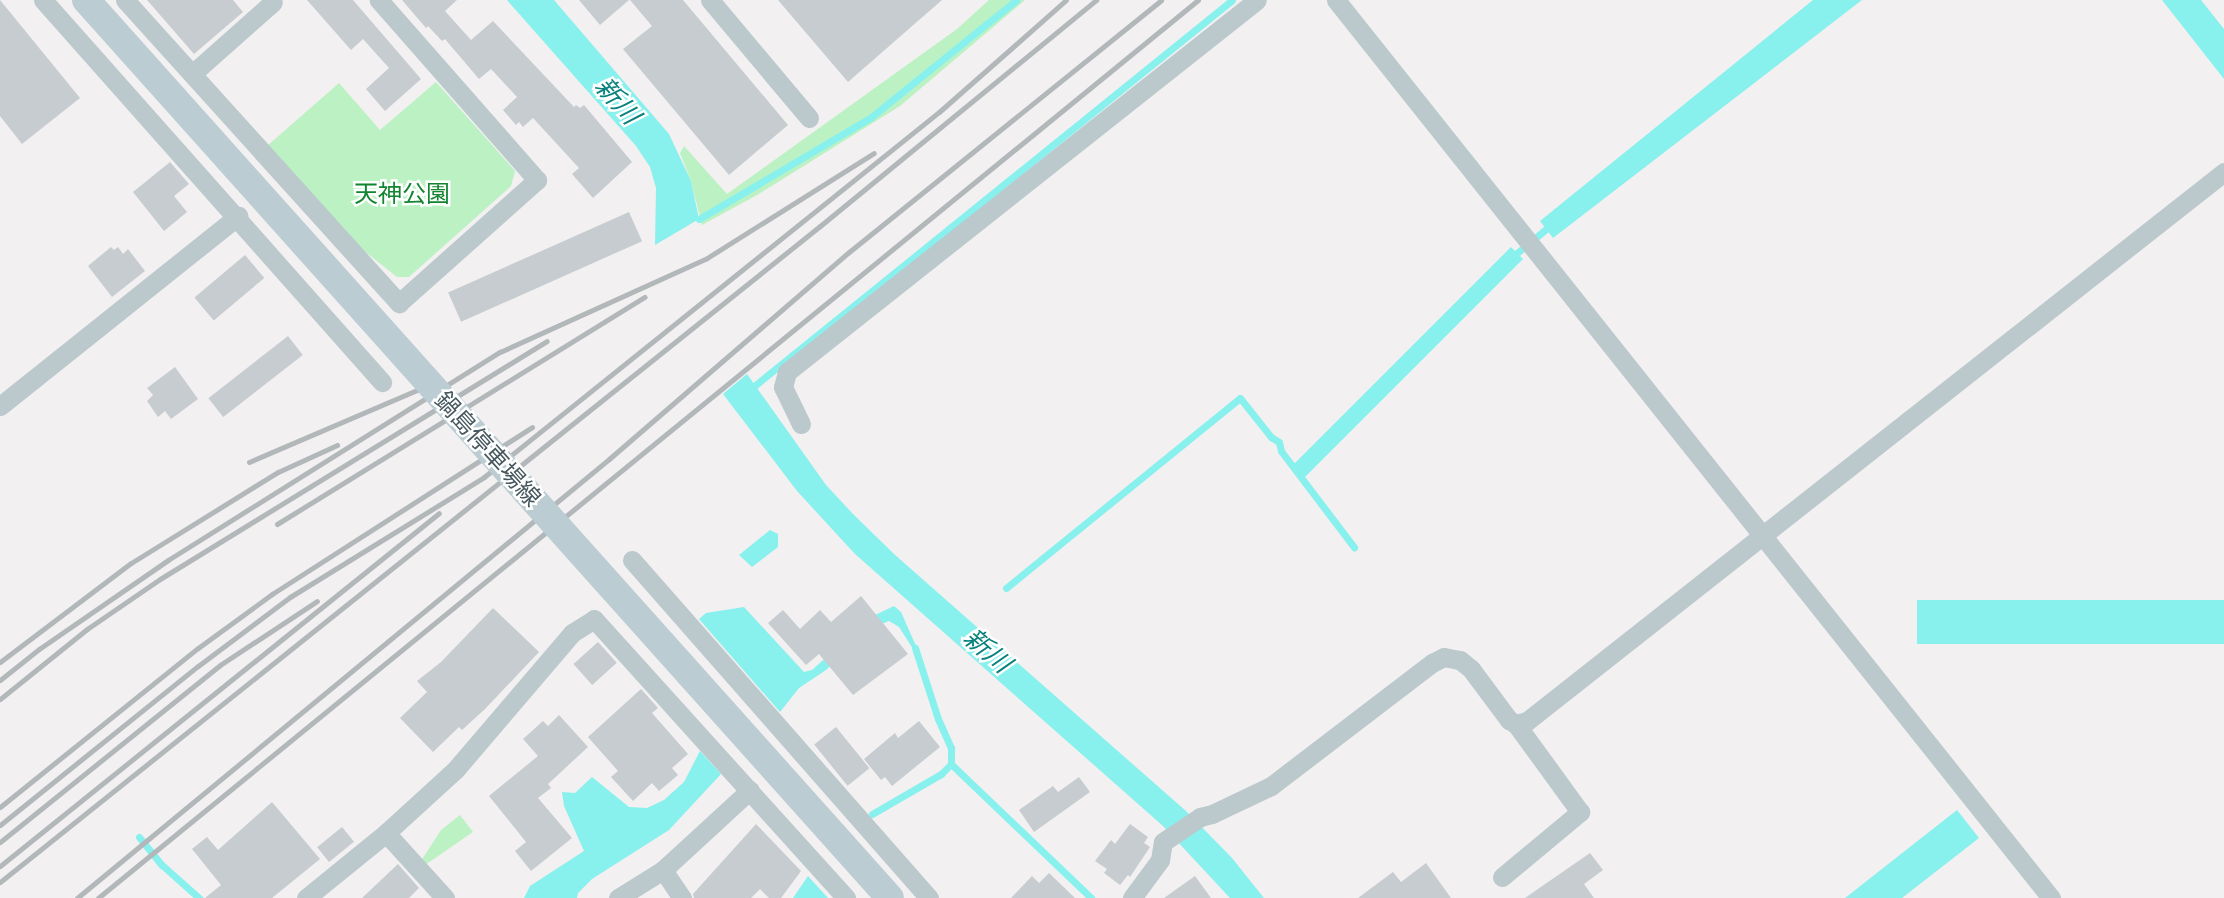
<!DOCTYPE html>
<meta charset="utf-8">
<style>
body{margin:0}
#map{position:relative;width:2224px;height:898px;overflow:hidden;background:#f2f0f0;font-family:"Space Grotesk","Noto Sans JP",sans-serif}
div>[style]{position:absolute}
[style*='--x']{left:calc(var(--x)*1px);top:calc(var(--y)*1px);width:calc(var(--w)*1px);rotate:calc(var(--a)*1deg)}
.green>*{inset:0;background:#bcf1c4}
.water>*{inset:0;background:#88f0ed;transform-origin:0 0}
.stream>*{height:7px;margin:-3.5px;padding:0 3.5px;transform-origin:3.5px;border-radius:3.5px;background:#88f0ed}
.building>*{inset:0;background:#c6cccf;transform-origin:0 0}
.street>*{height:19px;margin:-9.5px;padding:0 9.5px;transform-origin:9.5px;border-radius:9.5px;background:#bbc9cd}
.rail>*{height:5px;margin:-2.5px;padding:0 2.5px;transform-origin:2.5px;border-radius:2.5px;background:#b2b7ba}
.secondary-bridge>*{height:28px;margin:-14px;padding:0 14px;transform-origin:14px;border-radius:14px;background:#bbccd2}
span{translate:-50% -50%;white-space:nowrap;text-align:center;line-height:1.15;-webkit-text-stroke:5px #fff;paint-order:stroke}
.park-label{font-size:24px;color:#138430}
.street-label{font-size:24px;color:#47595e}
.water-label{font-size:26px;color:#09827e;font-style:italic}
</style>
<div id="map">
<div class="green">
<i style="clip-path:polygon(989px 0,1025px 0,900px 106px,757px 195px,702px 225px,691px 181px,680px 153px,684px 146px,727px 194px,957px 29px)"></i>
<i style="clip-path:polygon(436px 82px,515px 171px,511px 186px,409px 277px,397px 277px,353px 242px,267px 146px,339px 83px,380px 130px)"></i>
<i style="clip-path:polygon(460px 815px,473px 832px,425px 865px,421px 861px,441px 830px)"></i>
</div>
<div class="water">
<i style="clip-path:polygon(507px 0,554px 0,669px 134px,691px 181px,699px 219px,655px 245px,656px 188px,650px 167px,636px 146px)"></i>
<i style="clip-path:polygon(1813px 0,1862px 0,1553px 238px,1540px 221px)"></i>
<i style="clip-path:polygon(2162px 0,2201px 0,2224px 29px,2224px 79px)"></i>
<i style="left:1511px;top:247px;width:17px;height:309px;rotate:45deg"></i>
<i style="clip-path:polygon(747px 374px,826px 485px,853px 514px,894px 554px,1186px 811px,1232px 858px,1264px 898px,1230px 898px,1163px 826px,855px 554px,797px 491px,723px 394px)"></i>
<i style="clip-path:polygon(770px 530px,778px 534px,778px 547px,752px 567px,739px 555px)"></i>
<i style="left:2224px;top:600px;width:44px;height:307px;rotate:90deg"></i>
<i style="clip-path:polygon(894px 606px,901px 612px,920px 655px,917px 655px,899px 627px,889px 621px,874px 627px,826px 670px,799px 688px,780px 712px,699px 619px,706px 613px,744px 607px,804px 672px,812px 670px,871px 617px)"></i>
<i style="clip-path:polygon(700px 751px,721px 774px,669px 830px,592px 879px,578px 893px,577px 898px,524px 898px,530px 886px,584px 851px,564px 806px,562px 792px,575px 793px,592px 777px,629px 807px,647px 808px,664px 800px,684px 782px)"></i>
<i style="clip-path:polygon(1957px 810px,1979px 838px,1902px 898px,1845px 898px)"></i>
<i style="clip-path:polygon(808px 876px,828px 898px,793px 898px)"></i>
</div>
<div class="stream">
<i style="--x:699;--y:219;--w:199;--a:-30.6"></i>
<i style="--x:870;--y:118;--w:188;--a:-38.9"></i>
<i style="--x:1512;--y:257;--w:50;--a:-39.4"></i>
<i style="--x:748;--y:391;--w:622;--a:-38.93"></i>
<i style="--x:1006;--y:588;--w:301;--a:-39.1"></i>
<i style="--x:1240;--y:398;--w:50;--a:51.5"></i>
<i style="--x:1271;--y:437;--w:9;--a:32"></i>
<i style="--x:1279;--y:442;--w:9;--a:77"></i>
<i style="--x:1281;--y:451;--w:121;--a:52.8"></i>
<i style="--x:951;--y:764;--w:194;--a:43.7"></i>
<i style="--x:872;--y:814;--w:80;--a:-30.1"></i>
<i style="--x:941;--y:774;--w:14;--a:-45"></i>
<i style="--x:951;--y:764;--w:16;--a:-90"></i>
<i style="--x:951;--y:748;--w:32;--a:-114"></i>
<i style="--x:938;--y:719;--w:75;--a:-107.9"></i>
<i style="--x:139;--y:837;--w:36;--a:51"></i>
<i style="--x:162;--y:865;--w:50;--a:41.7"></i>
</div>
<div class="building">
<i style="clip-path:polygon(0 0,80px 98px,22px 144px,0 116px)"></i>
<i style="clip-path:polygon(147px 0,233px 0,243px 12px,194px 54px)"></i>
<i style="clip-path:polygon(307px 0,353px 0,421px 79px,385px 111px,366px 89px,389px 68px,363px 39px,351px 50px)"></i>
<i style="clip-path:polygon(402px 0,457px 0,445px 11px,471px 40px,493px 21px,574px 107px,576px 105px,580px 108px,584px 105px,632px 162px,593px 198px,572px 174px,579px 168px,533px 118px,523px 127px,519px 122px,516px 125px,503px 110px,517px 97px,491px 69px,479px 79px,445px 39px,442px 41px,428px 26px,426px 28px)"></i>
<i style="clip-path:polygon(579px 0,629px 0,600px 25px)"></i>
<i style="clip-path:polygon(630px 0,683px 0,788px 125px,729px 175px,623px 49px,652px 26px)"></i>
<i style="clip-path:polygon(778px 0,942px 0,848px 82px)"></i>
<i style="clip-path:polygon(170px 162px,189px 184px,174px 196px,187px 212px,164px 231px,133px 192px)"></i>
<i style="left:629px;top:212px;width:32px;height:198px;rotate:66deg"></i>
<i style="clip-path:polygon(111px 247px,114px 250px,118px 247px,123px 254px,128px 249px,145px 271px,112px 297px,88px 266px)"></i>
<i style="left:245px;top:255px;width:30px;height:66px;rotate:50deg"></i>
<i style="left:288px;top:336px;width:24px;height:101px;rotate:52deg"></i>
<i style="clip-path:polygon(175px 367px,198px 399px,171px 419px,165px 411px,158px 417px,147px 401px,153px 395px,147px 388px)"></i>
<i style="clip-path:polygon(861px 596px,908px 654px,853px 695px,819px 654px,806px 665px,768px 623px,783px 610px,800px 629px,820px 610px,831px 622px)"></i>
<i style="clip-path:polygon(493px 608px,539px 652px,485px 709px,462px 730px,459px 727px,433px 752px,400px 718px,427px 692px,417px 681px,441px 662px)"></i>
<i style="left:598px;top:642px;width:28px;height:33px;rotate:48deg"></i>
<i style="clip-path:polygon(641px 689px,658px 708px,652px 713px,688px 754px,672px 768px,678px 775px,659px 791px,652px 783px,633px 801px,611px 777px,618px 771px,588px 737px)"></i>
<i style="clip-path:polygon(559px 715px,588px 747px,548px 784px,551px 788px,538px 798px,572px 838px,531px 871px,515px 851px,526px 842px,489px 796px,538px 756px,523px 739px,543px 721px,548px 726px)"></i>
<i style="clip-path:polygon(919px 721px,940px 747px,892px 786px,885px 777px,881px 780px,864px 759px,895px 733px,898px 738px)"></i>
<i style="left:836px;top:727px;width:53px;height:28px;rotate:51deg"></i>
<i style="clip-path:polygon(1079px 777px,1090px 792px,1034px 832px,1019px 810px,1053px 786px,1058px 792px)"></i>
<i style="clip-path:polygon(272px 802px,320px 859px,272px 898px,205px 898px,221px 885px,192px 849px,207px 837px,218px 850px)"></i>
<i style="clip-path:polygon(756px 824px,801px 871px,781px 898px,769px 898px,760px 889px,751px 898px,694px 898px,693px 894px)"></i>
<i style="clip-path:polygon(1130px 824px,1148px 837px,1144px 843px,1150px 847px,1130px 877px,1128px 875px,1120px 885px,1104px 873px,1107px 869px,1095px 861px,1111px 840px,1115px 844px)"></i>
<i style="left:342px;top:827px;width:19px;height:32px;rotate:51deg"></i>
<i style="clip-path:polygon(1590px 853px,1603px 870px,1584px 884px,1594px 898px,1525px 898px)"></i>
<i style="clip-path:polygon(1426px 863px,1451px 898px,1358px 898px,1393px 872px,1401px 882px)"></i>
<i style="clip-path:polygon(398px 864px,419px 888px,409px 898px,362px 898px)"></i>
<i style="clip-path:polygon(1049px 873px,1075px 898px,1011px 898px,1032px 876px,1039px 883px)"></i>
<i style="clip-path:polygon(1195px 876px,1211px 898px,1164px 898px)"></i>
</div>
<div class="street">
<i style="--x:43;--y:0;--w:511;--a:48.41"></i>
<i style="--x:125;--y:0;--w:409;--a:47.9"></i>
<i style="--x:399;--y:303;--w:185;--a:-41.7"></i>
<i style="--x:537;--y:180;--w:240;--a:-131.3"></i>
<i style="--x:710;--y:0;--w:154;--a:50"></i>
<i style="--x:1336;--y:0;--w:1148;--a:51.47"></i>
<i style="--x:192;--y:74;--w:108;--a:-41.6"></i>
<i style="--x:0;--y:406;--w:305;--a:-38.6"></i>
<i style="--x:801;--y:424;--w:41;--a:-115.9"></i>
<i style="--x:783;--y:387;--w:16;--a:-75"></i>
<i style="--x:787;--y:372;--w:599;--a:-38.36"></i>
<i style="--x:632;--y:560;--w:450;--a:48.7"></i>
<i style="--x:386;--y:833;--w:88;--a:47.8"></i>
<i style="--x:663;--y:870;--w:34;--a:56"></i>
<i style="--x:1502;--y:877;--w:102;--a:-39.8"></i>
<i style="--x:1580;--y:812;--w:109;--a:-126"></i>
<i style="--x:306;--y:898;--w:103;--a:-39.1"></i>
<i style="--x:386;--y:833;--w:95;--a:-42.4"></i>
<i style="--x:456;--y:769;--w:179;--a:-49.5"></i>
<i style="--x:572;--y:633;--w:26;--a:-32"></i>
<i style="--x:594;--y:619;--w:376;--a:47.9"></i>
<i style="--x:618;--y:898;--w:53;--a:-31.9"></i>
<i style="--x:663;--y:870;--w:118;--a:-42.6"></i>
<i style="--x:1132;--y:898;--w:47;--a:-53.6"></i>
<i style="--x:1160;--y:860;--w:18;--a:-81"></i>
<i style="--x:1163;--y:842;--w:45;--a:-34"></i>
<i style="--x:1200;--y:817;--w:12;--a:-14"></i>
<i style="--x:1212;--y:814;--w:65;--a:-25.4"></i>
<i style="--x:1271;--y:786;--w:203;--a:-37.4"></i>
<i style="--x:1432;--y:663;--w:13;--a:-27"></i>
<i style="--x:1444;--y:657;--w:16;--a:11"></i>
<i style="--x:1460;--y:660;--w:14;--a:39"></i>
<i style="--x:1471;--y:669;--w:64;--a:53.3"></i>
<i style="--x:1509;--y:720;--w:8;--a:30"></i>
<i style="--x:1516;--y:724;--w:11;--a:-15"></i>
<i style="--x:1527;--y:721;--w:887;--a:-38.23"></i>
</div>
<div class="rail">
<i style="--x:249;--y:462;--w:203;--a:-23.2"></i>
<i style="--x:277;--y:524;--w:432;--a:-31.7"></i>
<i style="--x:0;--y:662;--w:164;--a:-37.1"></i>
<i style="--x:131;--y:563;--w:173;--a:-31.8"></i>
<i style="--x:278;--y:472;--w:65;--a:-24.6"></i>
<i style="--x:0;--y:680;--w:50;--a:-38.5"></i>
<i style="--x:39;--y:649;--w:157;--a:-34.6"></i>
<i style="--x:168;--y:560;--w:392;--a:-32.1"></i>
<i style="--x:500;--y:352;--w:227;--a:-24.4"></i>
<i style="--x:707;--y:258;--w:197;--a:-32.2"></i>
<i style="--x:0;--y:699;--w:112;--a:-38.8"></i>
<i style="--x:87;--y:629;--w:88;--a:-34.4"></i>
<i style="--x:160;--y:579;--w:454;--a:-31.6"></i>
<i style="--x:0;--y:807;--w:254;--a:-38.8"></i>
<i style="--x:198;--y:648;--w:92;--a:-36.1"></i>
<i style="--x:272;--y:594;--w:309;--a:-32.7"></i>
<i style="--x:0;--y:825;--w:254;--a:-38.8"></i>
<i style="--x:198;--y:666;--w:115;--a:-36.9"></i>
<i style="--x:290;--y:597;--w:228;--a:-31.7"></i>
<i style="--x:484;--y:477;--w:583;--a:-38.74"></i>
<i style="--x:939;--y:112;--w:169;--a:-41.4"></i>
<i style="--x:0;--y:842;--w:282;--a:-38.8"></i>
<i style="--x:220;--y:665;--w:116;--a:-33.4"></i>
<i style="--x:0;--y:866;--w:563;--a:-38.8"></i>
<i style="--x:0;--y:882;--w:1050;--a:-38.66"></i>
<i style="--x:820;--y:226;--w:357;--a:-39.3"></i>
<i style="--x:77;--y:898;--w:690;--a:-39.53"></i>
<i style="--x:609;--y:459;--w:317;--a:-40.8"></i>
<i style="--x:849;--y:252;--w:401;--a:-38.9"></i>
<i style="--x:98;--y:898;--w:1420;--a:-39.23"></i>
</div>
<div class="secondary-bridge">
<i style="--x:86;--y:0;--w:1205;--a:48.16"></i>
</div>
<div class="park-label">
<span style="left:402px;top:194px">天神公園</span>
</div>
<div class="street-label">
<span style="left:488px;top:449px;rotate:48deg">鍋島停車場線</span>
</div>
<div class="water-label">
<span style="left:617px;top:101px;rotate:49deg">新川</span>
<span style="left:987px;top:651px;rotate:41deg">新川</span>
</div>
</div>
